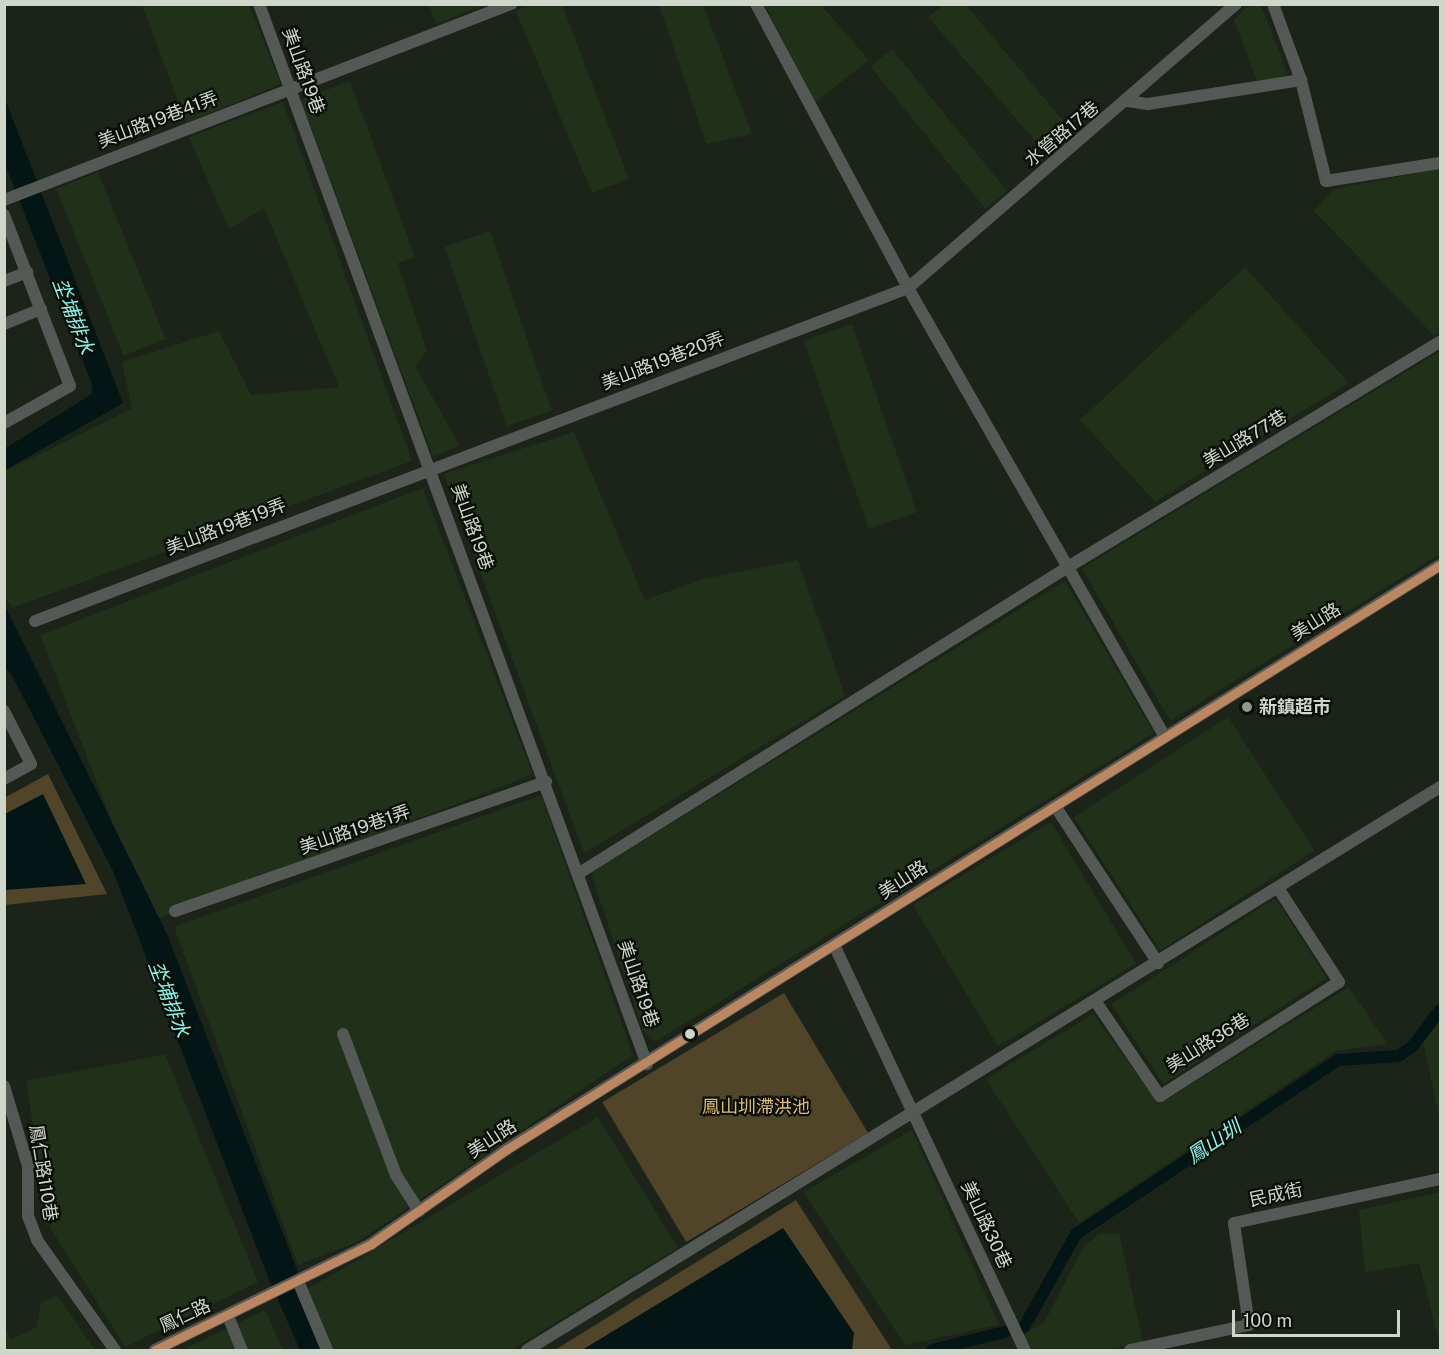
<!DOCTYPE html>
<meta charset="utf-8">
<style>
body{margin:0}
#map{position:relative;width:1445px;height:1355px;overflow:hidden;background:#1c2319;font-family:"Public Sans","Noto Sans TC",sans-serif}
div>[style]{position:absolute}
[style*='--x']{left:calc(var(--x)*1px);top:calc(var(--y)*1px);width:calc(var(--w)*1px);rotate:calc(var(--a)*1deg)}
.built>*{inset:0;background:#203019;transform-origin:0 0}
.green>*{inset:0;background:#514529;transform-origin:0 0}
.water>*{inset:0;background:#031514}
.stream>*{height:3px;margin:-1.5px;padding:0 1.5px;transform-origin:1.5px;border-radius:1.5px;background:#031514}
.canal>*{height:12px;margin:-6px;padding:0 6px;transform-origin:6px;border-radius:6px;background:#031514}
.minor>*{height:12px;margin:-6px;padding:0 6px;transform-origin:6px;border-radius:6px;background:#545955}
.bus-1>*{height:9px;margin:-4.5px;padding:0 4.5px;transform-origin:4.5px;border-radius:4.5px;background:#bb8660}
.dots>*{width:16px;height:16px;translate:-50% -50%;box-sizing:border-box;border:3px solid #090e07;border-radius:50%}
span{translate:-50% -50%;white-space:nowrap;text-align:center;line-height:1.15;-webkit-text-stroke:4.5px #090e07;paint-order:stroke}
.street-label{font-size:18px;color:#cfd7cb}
.poi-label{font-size:18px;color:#cfd7cb;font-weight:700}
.left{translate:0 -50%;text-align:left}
.park-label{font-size:18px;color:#e1bc74}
.water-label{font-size:20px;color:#88f2e9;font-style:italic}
.frame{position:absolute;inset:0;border:6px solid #cfd7cb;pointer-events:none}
.scale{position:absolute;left:1232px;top:1310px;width:168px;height:27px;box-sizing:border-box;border:3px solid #cfd7cb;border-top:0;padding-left:8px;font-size:18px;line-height:21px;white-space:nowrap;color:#cfd7cb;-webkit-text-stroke:4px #090e07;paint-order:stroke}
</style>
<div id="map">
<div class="built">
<i style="clip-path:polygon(533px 4px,562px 5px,629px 179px,592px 193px,516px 11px)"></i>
<i style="clip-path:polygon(142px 5px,249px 5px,281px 84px,186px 123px)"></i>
<i style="clip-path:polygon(429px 5px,484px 5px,436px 24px)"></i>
<i style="clip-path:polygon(659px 5px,703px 5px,752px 134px,706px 144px)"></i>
<i style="clip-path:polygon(765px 5px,821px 5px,869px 60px,813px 104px)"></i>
<i style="clip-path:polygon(944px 5px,966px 5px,1075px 135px,1050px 158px,928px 17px)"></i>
<i style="clip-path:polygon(1248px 5px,1261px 5px,1289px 77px,1257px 81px,1234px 20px)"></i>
<i style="left:892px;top:49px;width:183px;height:28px;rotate:51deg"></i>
<i style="clip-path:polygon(350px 81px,415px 257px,398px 263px,427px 351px,415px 366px,460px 446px,433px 457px,301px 100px)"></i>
<i style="clip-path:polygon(283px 102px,412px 461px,12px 608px,5px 597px,5px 471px,132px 409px,122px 362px,219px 331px,251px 395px,339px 387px,264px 208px,229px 229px,189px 137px)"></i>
<i style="clip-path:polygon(1440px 169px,1440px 332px,1434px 336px,1314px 211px,1334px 189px)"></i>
<i style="left:98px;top:172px;width:180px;height:45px;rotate:68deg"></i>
<i style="left:490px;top:231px;width:190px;height:48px;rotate:71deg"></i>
<i style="clip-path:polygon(1245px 267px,1349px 383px,1155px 502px,1080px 420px)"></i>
<i style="left:852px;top:324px;width:199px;height:51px;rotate:71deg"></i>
<i style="clip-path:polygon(1440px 351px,1440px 554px,1170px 721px,1082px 568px)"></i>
<i style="clip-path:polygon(574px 432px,645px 600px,703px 579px,798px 560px,845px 696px,584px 853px,444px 474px)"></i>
<i style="left:423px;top:488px;width:307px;height:410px;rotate:69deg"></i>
<i style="clip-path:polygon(1065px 581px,1154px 733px,655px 1042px,643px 1031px,591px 873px)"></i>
<i style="left:1228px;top:717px;width:159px;height:184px;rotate:57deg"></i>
<i style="clip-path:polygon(541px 795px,633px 1055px,359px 1241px,298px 1265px,174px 927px)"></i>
<i style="left:1051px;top:822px;width:165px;height:161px;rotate:59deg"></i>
<i style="left:1275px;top:898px;width:95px;height:195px;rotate:57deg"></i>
<i style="clip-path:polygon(1349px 987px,1387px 1044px,1336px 1051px,1079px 1223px,986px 1079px,1093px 1014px,1159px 1104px)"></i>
<i style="clip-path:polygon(1440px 1021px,1440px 1121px,1423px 1042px)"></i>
<i style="clip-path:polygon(165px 1054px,258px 1282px,125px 1347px,48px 1224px,26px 1081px)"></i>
<i style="clip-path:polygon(598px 1117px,678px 1248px,511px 1350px,328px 1350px,301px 1293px)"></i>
<i style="clip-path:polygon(912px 1130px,999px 1325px,905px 1345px,803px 1192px)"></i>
<i style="clip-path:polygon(1440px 1192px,1440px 1345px,1419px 1263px,1365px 1272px,1359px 1210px)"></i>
<i style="clip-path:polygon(1119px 1233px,1143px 1342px,1104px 1350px,1032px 1350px,1023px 1334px,1044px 1323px,1084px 1246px,1099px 1234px)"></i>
<i style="clip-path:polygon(58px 1296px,95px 1350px,5px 1350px,5px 1325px,10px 1340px,37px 1327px,41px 1302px)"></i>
<i style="clip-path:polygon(265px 1310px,283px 1350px,182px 1350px)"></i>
</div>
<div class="green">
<i style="clip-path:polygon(48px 774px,107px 894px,5px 905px,4px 798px)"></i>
<i style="left:784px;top:993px;width:163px;height:212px;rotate:59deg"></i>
<i style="clip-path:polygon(796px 1200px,892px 1350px,555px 1350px)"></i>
</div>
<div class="water">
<i style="clip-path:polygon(5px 99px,123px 403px,5px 470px,4px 449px,95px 392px,5px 164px)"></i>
<i style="clip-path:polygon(4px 604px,167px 934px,328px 1350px,300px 1350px,268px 1277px,114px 873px,5px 662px)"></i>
<i style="clip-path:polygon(43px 794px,86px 884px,5px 890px,5px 814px)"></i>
<i style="clip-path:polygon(783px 1228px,854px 1333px,852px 1350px,582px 1350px)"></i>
</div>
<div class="stream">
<i style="--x:93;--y:382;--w:14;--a:90"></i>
<i style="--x:4;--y:662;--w:10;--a:61"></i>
</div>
<div class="canal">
<i style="--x:1024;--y:1327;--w:107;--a:-60.8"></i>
<i style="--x:1076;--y:1234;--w:315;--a:-33.6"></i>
<i style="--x:1338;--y:1060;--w:60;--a:-3.8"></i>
<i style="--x:1398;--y:1056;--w:17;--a:-33"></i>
<i style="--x:1412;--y:1047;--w:46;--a:-52.9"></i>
<i style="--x:932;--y:1350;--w:75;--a:-13.9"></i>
</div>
<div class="minor">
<i style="--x:259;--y:4;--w:1129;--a:69.9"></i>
<i style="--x:756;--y:4;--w:322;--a:61.8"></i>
<i style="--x:908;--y:288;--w:517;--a:60.21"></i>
<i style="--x:1273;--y:4;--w:81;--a:69.8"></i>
<i style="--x:1301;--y:80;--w:104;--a:76.1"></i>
<i style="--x:1326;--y:181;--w:115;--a:-9"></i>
<i style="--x:1128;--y:101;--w:20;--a:9"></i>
<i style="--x:1148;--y:104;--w:155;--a:-8.9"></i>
<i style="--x:4;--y:200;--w:544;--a:-21.14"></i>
<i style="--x:4;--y:215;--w:183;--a:68.9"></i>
<i style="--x:70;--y:386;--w:76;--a:150.7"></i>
<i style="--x:4;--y:281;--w:25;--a:-21"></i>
<i style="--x:4;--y:324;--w:40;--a:-22"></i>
<i style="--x:35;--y:621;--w:934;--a:-20.88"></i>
<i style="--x:908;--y:288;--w:434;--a:-40.9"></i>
<i style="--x:4;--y:711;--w:59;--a:63"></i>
<i style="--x:31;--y:764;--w:31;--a:151"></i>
<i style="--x:1055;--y:806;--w:188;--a:56.7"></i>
<i style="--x:581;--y:872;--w:575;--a:-32.06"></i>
<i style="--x:1068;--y:567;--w:435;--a:-31.2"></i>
<i style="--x:175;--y:911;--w:393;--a:-19.2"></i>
<i style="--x:835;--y:947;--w:446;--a:64.8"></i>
<i style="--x:1096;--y:1002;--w:114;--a:55.8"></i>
<i style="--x:1160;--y:1096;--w:212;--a:-32.5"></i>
<i style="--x:1339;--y:982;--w:112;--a:-123"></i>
<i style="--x:343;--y:1034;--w:151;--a:69.4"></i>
<i style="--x:396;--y:1175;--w:43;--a:57.4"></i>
<i style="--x:4;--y:1086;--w:84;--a:73.3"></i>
<i style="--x:28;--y:1166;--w:50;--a:90"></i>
<i style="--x:28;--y:1216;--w:26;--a:69"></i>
<i style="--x:37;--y:1240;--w:135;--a:54.7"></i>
<i style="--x:298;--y:1281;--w:75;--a:67.2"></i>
<i style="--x:228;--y:1316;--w:37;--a:68"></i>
<i style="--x:155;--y:1350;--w:241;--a:-26.1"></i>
<i style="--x:371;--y:1244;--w:166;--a:-34.9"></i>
<i style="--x:507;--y:1149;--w:1101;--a:-32.04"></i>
<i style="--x:527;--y:1350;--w:1073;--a:-31.66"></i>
<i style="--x:1130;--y:1350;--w:122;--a:-11.9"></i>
<i style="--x:1249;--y:1325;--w:103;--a:-98.4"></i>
<i style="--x:1234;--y:1223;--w:211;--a:-12.1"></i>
</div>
<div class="bus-1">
<i style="--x:155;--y:1350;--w:241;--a:-26.1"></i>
<i style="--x:371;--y:1244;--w:166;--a:-34.9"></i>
<i style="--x:507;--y:1149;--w:1101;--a:-32.04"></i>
</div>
<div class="dots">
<i style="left:1247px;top:707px;background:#90988d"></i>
<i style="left:690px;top:1034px;background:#cfd7cb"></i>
</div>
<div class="street-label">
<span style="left:303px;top:71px;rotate:70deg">美山路19巷</span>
<span style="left:158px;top:120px;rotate:-21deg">美山路19巷41弄</span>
<span style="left:1062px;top:134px;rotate:-40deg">水管路17巷</span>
<span style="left:663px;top:361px;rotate:-21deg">美山路19巷20弄</span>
<span style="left:1245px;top:439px;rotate:-31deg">美山路77巷</span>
<span style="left:226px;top:527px;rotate:-21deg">美山路19巷19弄</span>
<span style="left:472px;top:527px;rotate:70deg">美山路19巷</span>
<span style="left:1316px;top:622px;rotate:-32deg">美山路</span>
<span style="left:355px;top:830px;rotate:-19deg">美山路19巷1弄</span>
<span style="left:903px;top:880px;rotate:-33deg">美山路</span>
<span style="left:638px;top:984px;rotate:71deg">美山路19巷</span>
<span style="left:1208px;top:1043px;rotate:-32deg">美山路36巷</span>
<span style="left:492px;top:1139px;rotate:-33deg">美山路</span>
<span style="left:43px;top:1173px;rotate:81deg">鳳仁路110巷</span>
<span style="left:1276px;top:1195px;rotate:-12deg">民成街</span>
<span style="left:986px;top:1225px;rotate:65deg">美山路30巷</span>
<span style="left:185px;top:1316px;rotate:-25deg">鳳仁路</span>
</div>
<div class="poi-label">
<span class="left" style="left:1259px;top:707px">新鎮超市</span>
</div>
<div class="park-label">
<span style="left:756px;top:1107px">鳳山圳滯洪池</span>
</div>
<div class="water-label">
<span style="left:73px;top:316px;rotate:69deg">坔埔排水</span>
<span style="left:169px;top:999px;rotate:69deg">坔埔排水</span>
<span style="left:1214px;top:1142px;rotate:-34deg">鳳山圳</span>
</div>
<div class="frame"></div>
<div class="scale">100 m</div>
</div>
